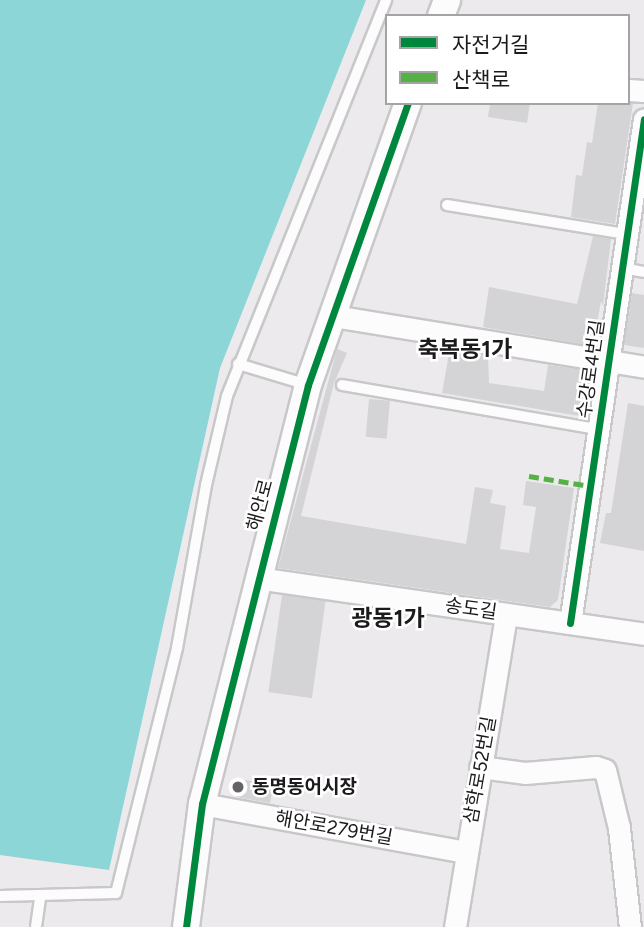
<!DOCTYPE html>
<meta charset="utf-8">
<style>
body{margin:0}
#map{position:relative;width:644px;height:927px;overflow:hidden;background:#eceaed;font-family:Figtree,"Noto Sans KR",sans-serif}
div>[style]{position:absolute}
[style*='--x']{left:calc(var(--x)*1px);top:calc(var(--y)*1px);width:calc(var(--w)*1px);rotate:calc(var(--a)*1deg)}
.water>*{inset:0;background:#8cd6d7}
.building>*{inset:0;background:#d4d3d5;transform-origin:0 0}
.roads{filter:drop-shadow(2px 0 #c8c7c9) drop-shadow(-2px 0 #c8c7c9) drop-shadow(0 2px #c8c7c9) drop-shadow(0 -2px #c8c7c9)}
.service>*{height:10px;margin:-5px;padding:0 5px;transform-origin:5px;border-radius:5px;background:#fcfcfc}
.minor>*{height:21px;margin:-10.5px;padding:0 10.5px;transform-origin:10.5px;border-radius:10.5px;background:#fcfcfc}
.tertiary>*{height:26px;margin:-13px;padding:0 13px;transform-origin:13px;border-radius:13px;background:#fcfcfc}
.quiet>*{height:5px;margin-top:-2.5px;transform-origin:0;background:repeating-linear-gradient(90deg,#55b145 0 10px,transparent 0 15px)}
.cycleway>*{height:7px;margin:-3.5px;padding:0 3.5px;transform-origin:3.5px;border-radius:3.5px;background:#00873e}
.dots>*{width:19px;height:19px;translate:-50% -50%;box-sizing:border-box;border:4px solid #fff;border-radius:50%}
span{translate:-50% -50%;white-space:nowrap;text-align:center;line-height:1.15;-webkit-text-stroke:5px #fff;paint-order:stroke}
.street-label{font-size:19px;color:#1c1b1c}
.poi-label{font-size:19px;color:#1c1b1c;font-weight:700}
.left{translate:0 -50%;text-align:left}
.quarter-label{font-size:23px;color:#1c1b1c;font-weight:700}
.legend{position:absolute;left:385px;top:14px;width:245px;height:91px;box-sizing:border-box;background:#fff;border:2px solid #a4a4a4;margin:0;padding:9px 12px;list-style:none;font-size:21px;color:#1c1b1c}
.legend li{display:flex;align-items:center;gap:14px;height:35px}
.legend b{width:35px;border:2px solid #a4a4a4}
</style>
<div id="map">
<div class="water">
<i style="clip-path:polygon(0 0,366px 0,220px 368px,109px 870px,0 855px)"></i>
</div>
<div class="building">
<i style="clip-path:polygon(490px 103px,530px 103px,527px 123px,488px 117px)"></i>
<i style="clip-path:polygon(598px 103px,633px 103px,615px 224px,571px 217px,576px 175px,582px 176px,587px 142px,592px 143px)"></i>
<i style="clip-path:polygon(593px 236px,611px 239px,603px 306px,601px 301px,594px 341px,588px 345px,483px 327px,489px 287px,577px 304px)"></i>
<i style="clip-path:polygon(632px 293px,644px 295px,644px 348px,624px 345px)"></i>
<i style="clip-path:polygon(450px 348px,488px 355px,489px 383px,544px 391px,548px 365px,584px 370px,589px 378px,585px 417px,442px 393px)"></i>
<i style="clip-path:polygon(337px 349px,347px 353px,334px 383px,301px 516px,466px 544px,475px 487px,493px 490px,490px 503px,506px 506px,500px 549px,529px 553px,536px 507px,523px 505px,526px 481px,574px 488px,558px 600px,550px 607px,278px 568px)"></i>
<i style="left:369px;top:399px;width:21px;height:38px;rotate:5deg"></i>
<i style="clip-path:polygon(628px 403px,644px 406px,644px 551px,600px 543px,606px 513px,611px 513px)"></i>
<i style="left:282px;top:595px;width:44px;height:98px;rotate:8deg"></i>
<i style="clip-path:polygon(259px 777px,275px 779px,270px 803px,236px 797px,239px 779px,258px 782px)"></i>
</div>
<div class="roads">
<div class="service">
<i style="--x:447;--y:205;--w:182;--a:9.2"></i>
<i style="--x:622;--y:268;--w:22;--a:10"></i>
<i style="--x:238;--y:364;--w:73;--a:16.7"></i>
<i style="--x:342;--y:385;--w:260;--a:9.8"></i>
<i style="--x:0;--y:896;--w:116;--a:-1.5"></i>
<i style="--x:116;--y:893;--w:252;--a:-76"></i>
<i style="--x:177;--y:648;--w:166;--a:-79.9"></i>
<i style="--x:206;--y:485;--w:91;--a:-76.7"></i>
<i style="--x:227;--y:396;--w:427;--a:-68.1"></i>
<i style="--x:36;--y:927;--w:30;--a:-82"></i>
</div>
<div class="minor">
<i style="--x:628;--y:90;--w:16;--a:4"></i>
<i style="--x:334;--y:316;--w:314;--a:9.3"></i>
<i style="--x:257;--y:578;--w:391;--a:8.2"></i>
<i style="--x:570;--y:623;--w:509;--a:-81.65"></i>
<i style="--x:480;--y:767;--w:45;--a:7.6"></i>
<i style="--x:525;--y:773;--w:71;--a:-4.8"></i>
<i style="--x:596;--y:767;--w:9;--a:18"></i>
<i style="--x:605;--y:770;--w:60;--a:76.4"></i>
<i style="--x:619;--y:828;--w:100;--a:83.7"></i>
<i style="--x:202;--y:804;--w:268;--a:10.3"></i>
<i style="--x:455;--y:927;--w:317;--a:-80.7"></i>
</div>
<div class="tertiary">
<i style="--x:441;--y:16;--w:17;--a:-69"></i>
<i style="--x:186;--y:927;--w:124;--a:-82.6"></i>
<i style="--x:202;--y:804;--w:432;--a:-75.8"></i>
<i style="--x:308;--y:385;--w:299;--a:-70.5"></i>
</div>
</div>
<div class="quiet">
<i style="--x:529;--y:476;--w:62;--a:9.3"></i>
</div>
<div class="cycleway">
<i style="--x:570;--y:623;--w:509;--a:-81.65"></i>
<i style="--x:186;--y:927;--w:124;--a:-82.6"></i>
<i style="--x:202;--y:804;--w:432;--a:-75.8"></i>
<i style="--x:308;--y:385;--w:299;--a:-70.5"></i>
</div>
<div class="dots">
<i style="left:238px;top:787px;background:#656365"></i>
</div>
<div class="street-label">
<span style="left:591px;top:369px;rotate:-82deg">수강로4번길</span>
<span style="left:260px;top:505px;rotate:-75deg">해안로</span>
<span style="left:471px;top:609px;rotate:8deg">송도길</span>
<span style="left:480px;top:770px;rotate:-80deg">삼학로52번길</span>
<span style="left:334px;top:828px;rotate:10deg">해안로279번길</span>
</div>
<div class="poi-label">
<span class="left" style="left:252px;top:787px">동명동어시장</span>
</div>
<div class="quarter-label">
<span style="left:465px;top:349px">축복동1가</span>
<span style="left:388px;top:618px">광동1가</span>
</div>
<ul class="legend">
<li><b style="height:9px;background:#00873e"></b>자전거길</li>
<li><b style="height:9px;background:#55b145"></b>산책로</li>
</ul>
</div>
